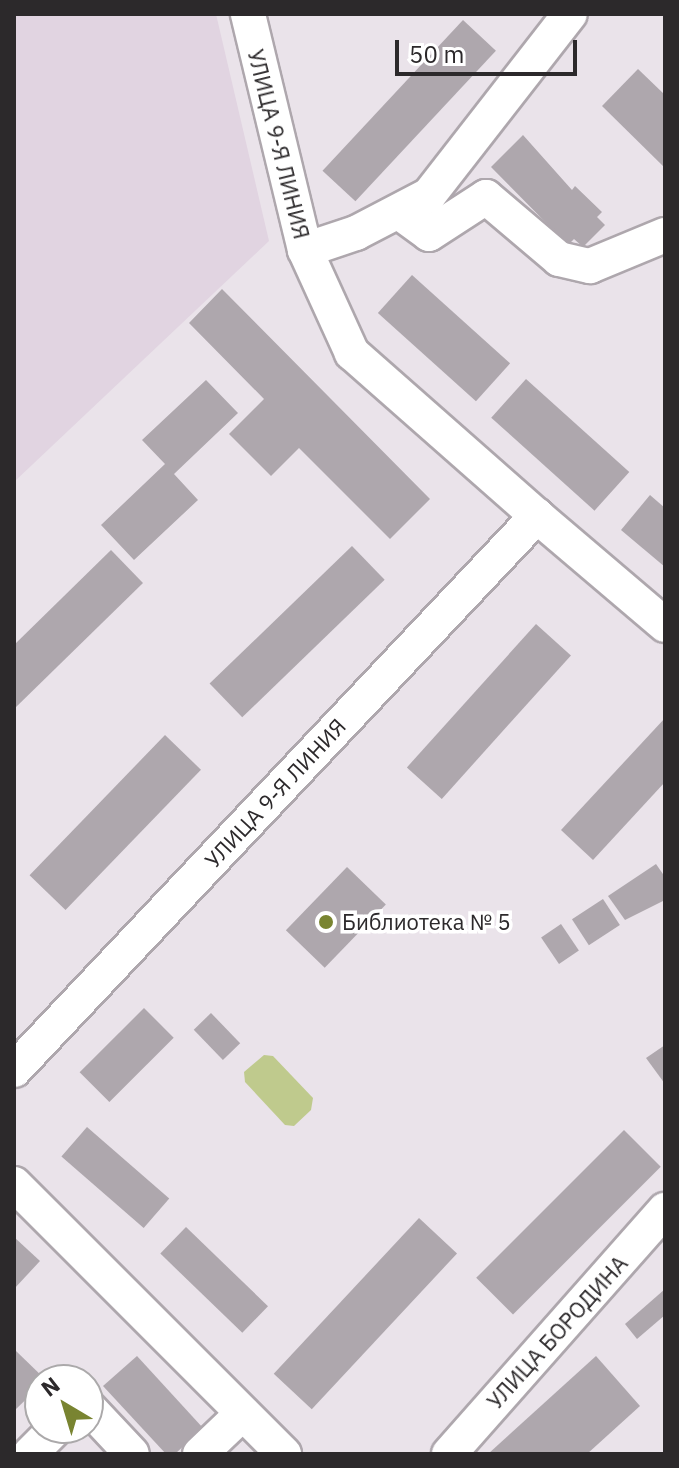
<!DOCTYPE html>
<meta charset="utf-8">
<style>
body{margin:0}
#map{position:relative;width:679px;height:1468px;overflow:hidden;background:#eae3ea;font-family:"IBM Plex Sans",sans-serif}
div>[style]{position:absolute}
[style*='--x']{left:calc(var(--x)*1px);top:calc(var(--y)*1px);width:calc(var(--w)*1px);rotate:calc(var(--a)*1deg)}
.built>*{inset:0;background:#e1d4e1}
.green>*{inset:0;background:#bfca8d}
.building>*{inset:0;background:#aea7ad;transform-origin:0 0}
.roads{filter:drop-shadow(2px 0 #aea7ad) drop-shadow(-2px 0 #aea7ad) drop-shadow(0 2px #aea7ad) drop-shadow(0 -2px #aea7ad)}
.minor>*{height:34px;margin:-17px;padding:0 17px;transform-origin:17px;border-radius:17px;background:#fff}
.dots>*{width:22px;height:22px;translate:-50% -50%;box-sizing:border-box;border:4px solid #fff;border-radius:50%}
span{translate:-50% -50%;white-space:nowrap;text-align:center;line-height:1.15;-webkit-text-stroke:7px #fff;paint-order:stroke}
.street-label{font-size:22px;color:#2c292b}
.poi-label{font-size:22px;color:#2c292b}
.left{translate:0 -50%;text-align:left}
.frame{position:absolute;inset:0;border:16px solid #2c292b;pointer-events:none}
.north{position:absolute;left:24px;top:1364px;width:80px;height:80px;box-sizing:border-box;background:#fff;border:2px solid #aba9aa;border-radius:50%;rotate:322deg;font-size:22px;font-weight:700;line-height:32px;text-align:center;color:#2c292b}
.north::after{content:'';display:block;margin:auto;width:28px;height:36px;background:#798431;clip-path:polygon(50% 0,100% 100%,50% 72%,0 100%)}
.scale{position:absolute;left:395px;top:40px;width:182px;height:36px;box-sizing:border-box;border:4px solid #2c292b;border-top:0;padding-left:10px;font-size:24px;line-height:28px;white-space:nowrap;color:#2c292b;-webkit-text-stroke:6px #fff;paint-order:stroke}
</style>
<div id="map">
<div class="built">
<i style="clip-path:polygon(14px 14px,216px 14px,269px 241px,14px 482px)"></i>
</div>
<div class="green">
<i style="clip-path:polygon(264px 1055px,273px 1056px,313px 1098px,311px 1110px,294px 1126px,285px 1125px,245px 1082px,244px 1072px)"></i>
</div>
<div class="building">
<i style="left:463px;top:20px;width:45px;height:206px;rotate:43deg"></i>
<i style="clip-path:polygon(638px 69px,665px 95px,665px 168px,602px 106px)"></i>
<i style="clip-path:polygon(523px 135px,572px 190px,575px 186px,602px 212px,597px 217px,605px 225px,583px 247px,574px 239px,568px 245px,491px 167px)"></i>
<i style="left:412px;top:275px;width:132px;height:51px;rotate:42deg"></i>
<i style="clip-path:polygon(222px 289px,430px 499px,390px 539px,299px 448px,271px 476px,229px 434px,264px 399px,189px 323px)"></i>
<i style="left:526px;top:379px;width:139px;height:52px;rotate:42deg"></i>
<i style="clip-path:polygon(206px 380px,238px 413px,174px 474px,198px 500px,134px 560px,101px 525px,165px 464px,142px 440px)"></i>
<i style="clip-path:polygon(650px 495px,665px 508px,665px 567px,621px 530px)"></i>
<i style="left:352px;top:546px;width:47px;height:198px;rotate:46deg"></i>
<i style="clip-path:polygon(111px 550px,143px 583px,14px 709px,14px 645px)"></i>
<i style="left:536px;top:624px;width:47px;height:193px;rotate:42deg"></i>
<i style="clip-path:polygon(665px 718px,665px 782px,593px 860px,561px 830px)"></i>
<i style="left:165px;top:735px;width:50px;height:195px;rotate:44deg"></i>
<i style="clip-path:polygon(656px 864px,665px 877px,665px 900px,625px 920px,608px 896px)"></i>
<i style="left:347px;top:867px;width:54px;height:88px;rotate:44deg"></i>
<i style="left:603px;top:899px;width:31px;height:37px;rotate:57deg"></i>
<i style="left:561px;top:924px;width:32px;height:24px;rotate:56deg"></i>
<i style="left:144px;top:1008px;width:42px;height:91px;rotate:45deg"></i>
<i style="left:211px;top:1013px;width:42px;height:24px;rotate:46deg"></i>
<i style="clip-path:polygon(665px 1045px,665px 1084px,646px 1058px)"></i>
<i style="left:87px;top:1127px;width:109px;height:39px;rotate:41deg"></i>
<i style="left:624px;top:1130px;width:52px;height:209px;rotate:45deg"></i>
<i style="left:419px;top:1218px;width:52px;height:213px;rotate:43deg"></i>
<i style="left:186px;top:1227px;width:114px;height:37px;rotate:44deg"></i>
<i style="clip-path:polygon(14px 1237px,40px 1261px,14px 1289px)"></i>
<i style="clip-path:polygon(665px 1289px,665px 1315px,637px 1339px,625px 1324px)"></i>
<i style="clip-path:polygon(16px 1351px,46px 1380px,14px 1411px,14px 1353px)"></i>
<i style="clip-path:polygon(137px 1356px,203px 1428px,175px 1454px,166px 1454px,103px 1386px)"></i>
<i style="clip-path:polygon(596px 1356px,640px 1406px,587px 1454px,488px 1454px)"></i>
</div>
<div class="roads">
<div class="minor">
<i style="--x:399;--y:212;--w:37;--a:36"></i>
<i style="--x:429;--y:234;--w:68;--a:-33"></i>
<i style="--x:486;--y:197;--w:96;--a:40.3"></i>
<i style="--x:559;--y:259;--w:32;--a:13"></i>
<i style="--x:590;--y:266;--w:81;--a:-22.5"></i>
<i style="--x:305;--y:250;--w:54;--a:-18.4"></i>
<i style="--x:356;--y:233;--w:82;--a:-27.5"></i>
<i style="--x:429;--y:195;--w:229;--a:-52.1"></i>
<i style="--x:537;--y:516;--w:168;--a:40.4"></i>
<i style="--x:14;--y:1070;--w:762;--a:-46.65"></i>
<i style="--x:537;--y:516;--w:247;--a:-138.6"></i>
<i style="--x:352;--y:353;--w:113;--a:-114.5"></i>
<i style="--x:305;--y:250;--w:243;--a:-103.6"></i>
<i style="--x:14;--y:1184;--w:382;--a:45"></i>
<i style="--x:88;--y:1407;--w:64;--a:46.9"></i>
<i style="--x:30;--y:1454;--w:37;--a:-45"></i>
<i style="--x:200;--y:1454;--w:59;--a:-43.6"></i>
<i style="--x:449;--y:1454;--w:326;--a:-48.5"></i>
</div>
</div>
<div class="dots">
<i style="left:326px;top:922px;background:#798431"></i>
</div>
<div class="street-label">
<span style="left:279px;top:144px;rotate:76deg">УЛИЦА 9-Я ЛИНИЯ</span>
<span style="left:275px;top:793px;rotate:-47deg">УЛИЦА 9-Я ЛИНИЯ</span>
<span style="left:557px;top:1332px;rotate:-48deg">УЛИЦА БОРОДИНА</span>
</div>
<div class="poi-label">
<span class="left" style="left:342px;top:922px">Библиотека № 5</span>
</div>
<div class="frame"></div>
<div class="north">N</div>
<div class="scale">50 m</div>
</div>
